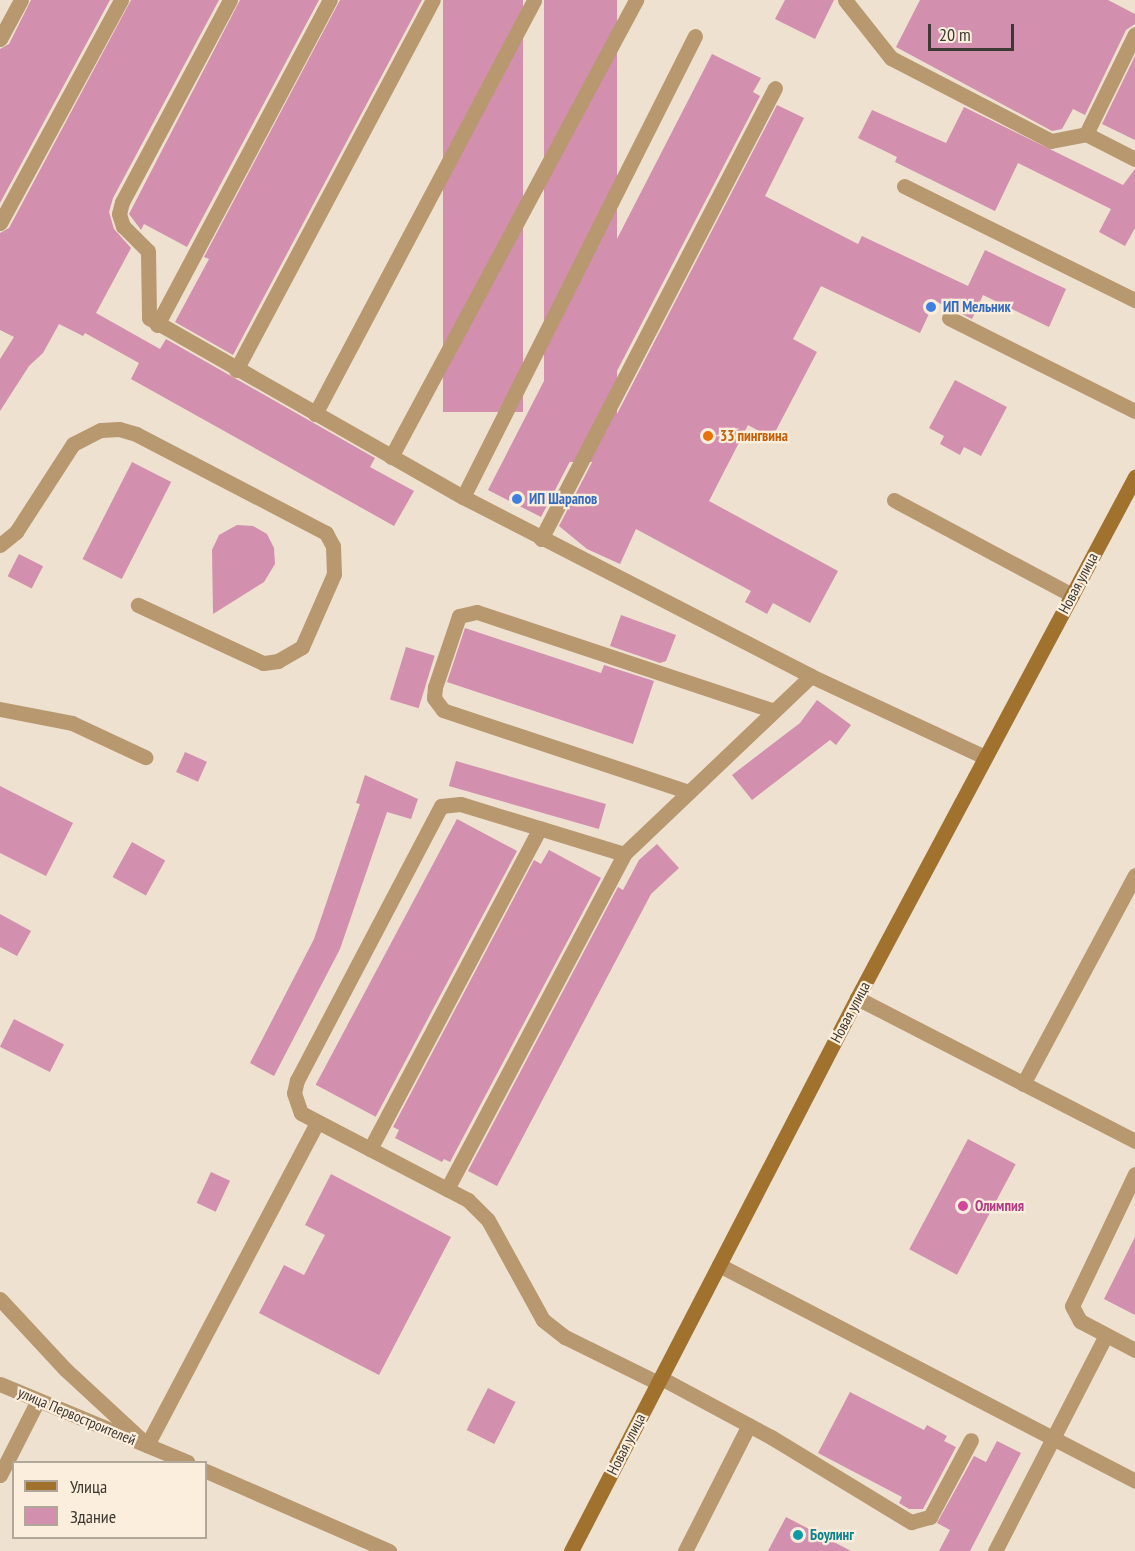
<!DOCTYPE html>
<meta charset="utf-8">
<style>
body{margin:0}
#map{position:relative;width:1135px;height:1551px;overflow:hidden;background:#eee1d0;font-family:"PT Sans Narrow",sans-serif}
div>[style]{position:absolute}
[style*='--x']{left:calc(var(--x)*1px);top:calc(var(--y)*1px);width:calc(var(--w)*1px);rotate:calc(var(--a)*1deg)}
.building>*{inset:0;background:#d28fae;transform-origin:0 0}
.lane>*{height:15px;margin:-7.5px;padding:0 7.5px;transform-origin:7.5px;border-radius:7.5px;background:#b7986f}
.street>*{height:15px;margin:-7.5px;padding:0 7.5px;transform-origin:7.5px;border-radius:7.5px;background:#b7986f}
.secondary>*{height:15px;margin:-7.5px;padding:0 7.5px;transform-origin:7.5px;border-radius:7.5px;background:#a0722e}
.dots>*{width:16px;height:16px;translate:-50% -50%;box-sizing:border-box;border:3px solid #fceedd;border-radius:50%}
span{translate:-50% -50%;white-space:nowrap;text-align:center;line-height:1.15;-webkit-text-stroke:4.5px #fceedd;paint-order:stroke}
.shop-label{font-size:15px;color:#366cbe;font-weight:700}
.left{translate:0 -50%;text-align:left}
.food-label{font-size:15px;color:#c56008;font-weight:700}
.street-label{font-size:15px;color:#3e3932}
.hotel-label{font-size:15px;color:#b23c85;font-weight:700}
.culture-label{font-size:15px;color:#0d838f;font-weight:700}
.legend{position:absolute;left:12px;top:1461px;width:195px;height:78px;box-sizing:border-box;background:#fceedd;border:2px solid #b0a699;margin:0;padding:8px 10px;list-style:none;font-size:18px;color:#3e3932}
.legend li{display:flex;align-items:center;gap:12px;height:30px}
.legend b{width:30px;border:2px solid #b0a699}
.scale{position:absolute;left:928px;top:24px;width:86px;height:27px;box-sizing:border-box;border:3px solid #3e3932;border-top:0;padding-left:8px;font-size:18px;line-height:21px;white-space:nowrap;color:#3e3932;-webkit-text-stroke:4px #fceedd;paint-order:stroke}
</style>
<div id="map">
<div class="building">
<i style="clip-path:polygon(31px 0,110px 0,0 203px,0 49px,9px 44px)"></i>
<i style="clip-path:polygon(131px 0,219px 0,113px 198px,109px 212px,114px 229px,131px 248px,96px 313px,160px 349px,166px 339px,375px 458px,370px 467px,414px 491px,394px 526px,131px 379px,139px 363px,85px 333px,83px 336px,59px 324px,43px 353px,29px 366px,0 411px,0 359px,14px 337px,0 330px,0 233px,9px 228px)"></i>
<i style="clip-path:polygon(240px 0,319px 0,187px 247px,144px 224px,141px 230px,129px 214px)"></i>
<i style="clip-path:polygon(340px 0,422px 0,233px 355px,175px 322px,209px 259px,204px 257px)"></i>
<i style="left:443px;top:0;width:80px;height:412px"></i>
<i style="left:544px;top:0;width:73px;height:462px"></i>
<i style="clip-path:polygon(785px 0,834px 0,815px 39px,775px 19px)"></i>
<i style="clip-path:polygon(920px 0,1108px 0,1135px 14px,1135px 24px,1126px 30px,1085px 115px,1073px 109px,1062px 129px,1052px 131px,896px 47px)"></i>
<i style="clip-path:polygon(712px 54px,761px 78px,753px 92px,760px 96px,541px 517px,488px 490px)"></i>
<i style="clip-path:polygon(1135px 56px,1135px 140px,1102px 124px)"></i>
<i style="clip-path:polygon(777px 105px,804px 118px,765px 196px,858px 244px,862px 236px,968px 286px,985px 250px,1066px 289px,1049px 327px,983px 295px,972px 319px,935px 301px,920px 333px,821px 286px,793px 339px,817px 352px,772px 438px,748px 425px,709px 501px,838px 571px,810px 623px,773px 603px,767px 614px,745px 602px,751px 591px,636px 529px,620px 564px,587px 549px,559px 526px)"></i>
<i style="clip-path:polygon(964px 107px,1123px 185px,1135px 169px,1135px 228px,1125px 246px,1099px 232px,1111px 209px,1018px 163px,995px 211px,895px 162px,897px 157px,858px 138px,872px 110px,946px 143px)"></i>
<i style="clip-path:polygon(955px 380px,1007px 407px,981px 456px,964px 447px,960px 455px,940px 444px,944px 436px,929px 428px)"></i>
<i style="left:132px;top:462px;width:44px;height:109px;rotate:27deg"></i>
<i style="clip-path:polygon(237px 525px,253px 526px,267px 534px,274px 548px,275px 564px,264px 582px,213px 614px,212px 550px,219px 535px)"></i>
<i style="left:19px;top:554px;width:27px;height:25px;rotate:27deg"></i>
<i style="clip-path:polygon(621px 615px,676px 635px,666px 661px,660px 663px,610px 646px)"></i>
<i style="clip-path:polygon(465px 628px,601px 673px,604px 665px,654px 681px,633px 744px,447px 682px)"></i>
<i style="left:406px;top:647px;width:30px;height:55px;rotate:17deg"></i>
<i style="clip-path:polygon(817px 700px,851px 725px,836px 745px,830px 740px,752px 800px,732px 775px,800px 723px)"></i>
<i style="left:185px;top:752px;width:24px;height:22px;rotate:24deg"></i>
<i style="left:456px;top:761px;width:156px;height:26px;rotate:16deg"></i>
<i style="clip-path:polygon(365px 775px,418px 799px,411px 819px,387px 812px,340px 949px,274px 1076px,250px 1063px,314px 939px,360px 804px,356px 803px)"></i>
<i style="clip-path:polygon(0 786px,73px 823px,46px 876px,0 853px)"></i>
<i style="left:457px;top:819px;width:68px;height:301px;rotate:28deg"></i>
<i style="left:132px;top:842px;width:38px;height:40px;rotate:29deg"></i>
<i style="clip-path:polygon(657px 844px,679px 868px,651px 894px,497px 1186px,468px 1171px,618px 887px,623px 890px,639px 860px)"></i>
<i style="clip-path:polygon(549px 850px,601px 878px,450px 1162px,444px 1159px,442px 1162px,395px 1138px,399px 1130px,393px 1127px,534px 860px,541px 864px)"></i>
<i style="clip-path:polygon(0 914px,31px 931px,17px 956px,0 947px)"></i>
<i style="left:14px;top:1019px;width:56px;height:31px;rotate:27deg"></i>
<i style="left:968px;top:1139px;width:54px;height:125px;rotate:28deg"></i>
<i style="left:211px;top:1172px;width:21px;height:34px;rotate:25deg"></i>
<i style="clip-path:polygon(331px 1174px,451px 1237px,379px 1375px,259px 1313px,284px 1265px,304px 1275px,325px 1235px,305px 1225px)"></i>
<i style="clip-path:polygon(1135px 1237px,1135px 1315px,1104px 1299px)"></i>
<i style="left:488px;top:1388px;width:31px;height:47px;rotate:27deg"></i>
<i style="clip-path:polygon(850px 1392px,924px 1430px,927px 1425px,947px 1436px,944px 1441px,956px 1447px,923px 1509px,909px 1509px,899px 1503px,902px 1497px,818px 1453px)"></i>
<i style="clip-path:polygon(997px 1441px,1021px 1453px,970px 1551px,939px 1551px,950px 1530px,937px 1523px,974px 1456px,986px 1462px)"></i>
<i style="clip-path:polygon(786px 1517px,851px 1551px,768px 1551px)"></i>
</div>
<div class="lane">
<i style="--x:230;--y:0;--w:229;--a:118.1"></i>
<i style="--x:122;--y:202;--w:12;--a:104"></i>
<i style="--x:119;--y:214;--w:13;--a:72"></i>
<i style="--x:123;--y:226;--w:35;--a:45"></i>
<i style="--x:148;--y:251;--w:67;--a:89.1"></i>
<i style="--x:149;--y:318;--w:361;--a:29.7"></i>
<i style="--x:463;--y:497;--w:391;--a:27.2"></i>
<i style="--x:845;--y:0;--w:74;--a:51.6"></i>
<i style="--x:891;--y:58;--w:180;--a:27.4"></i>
<i style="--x:1051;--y:141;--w:36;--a:-11"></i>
<i style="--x:1086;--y:134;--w:55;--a:27"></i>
<i style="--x:0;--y:39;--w:44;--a:-61.7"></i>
<i style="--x:1086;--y:134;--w:111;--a:-63.9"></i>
<i style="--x:904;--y:186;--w:258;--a:26.3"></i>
<i style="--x:0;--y:223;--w:254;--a:-61.5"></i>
<i style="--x:949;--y:318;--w:208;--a:26.6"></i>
<i style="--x:157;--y:325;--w:368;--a:-62"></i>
<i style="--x:236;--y:370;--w:419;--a:-62"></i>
<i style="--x:315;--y:414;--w:468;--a:-62.1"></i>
<i style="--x:391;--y:457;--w:519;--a:-61.8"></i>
<i style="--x:463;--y:497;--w:516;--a:-63.29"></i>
<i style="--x:894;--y:500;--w:202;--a:28.1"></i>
<i style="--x:541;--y:539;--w:508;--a:-62.58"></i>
<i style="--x:0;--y:545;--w:21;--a:-39"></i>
<i style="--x:16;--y:532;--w:105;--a:-57.1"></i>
<i style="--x:73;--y:444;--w:31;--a:-27"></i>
<i style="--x:101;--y:430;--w:18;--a:-3"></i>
<i style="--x:119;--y:429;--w:18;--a:16"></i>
<i style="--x:136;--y:434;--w:214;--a:27.5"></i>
<i style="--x:326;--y:533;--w:15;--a:62"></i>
<i style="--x:333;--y:546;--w:28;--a:88"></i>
<i style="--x:334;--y:574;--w:80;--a:113.7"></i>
<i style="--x:302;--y:647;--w:28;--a:150"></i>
<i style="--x:278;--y:661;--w:15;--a:172"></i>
<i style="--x:263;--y:663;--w:138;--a:-155.1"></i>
<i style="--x:0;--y:709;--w:73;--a:11"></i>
<i style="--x:72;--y:723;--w:81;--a:25"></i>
<i style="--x:689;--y:792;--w:259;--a:-161.6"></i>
<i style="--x:443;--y:710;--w:15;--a:-127"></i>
<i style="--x:434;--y:698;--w:11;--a:-85"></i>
<i style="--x:435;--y:687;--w:75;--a:-71.3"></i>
<i style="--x:459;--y:616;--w:18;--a:-13"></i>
<i style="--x:477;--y:612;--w:313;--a:18.4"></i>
<i style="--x:624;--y:854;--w:171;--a:-163"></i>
<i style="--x:460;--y:804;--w:19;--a:174"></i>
<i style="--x:441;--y:806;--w:310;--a:117.7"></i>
<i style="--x:297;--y:1080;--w:13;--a:103"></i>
<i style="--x:294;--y:1093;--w:21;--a:71"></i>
<i style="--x:301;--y:1113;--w:188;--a:27.5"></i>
<i style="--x:468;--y:1200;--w:28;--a:45"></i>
<i style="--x:488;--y:1220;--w:114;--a:61.2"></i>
<i style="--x:543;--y:1320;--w:28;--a:38"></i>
<i style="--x:565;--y:1337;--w:104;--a:26.3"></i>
<i style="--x:857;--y:998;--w:313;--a:27.2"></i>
<i style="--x:1023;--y:1084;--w:237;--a:-61.8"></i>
<i style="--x:370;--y:1149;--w:363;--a:-62.1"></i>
<i style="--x:1135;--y:1174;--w:146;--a:115.5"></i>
<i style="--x:1072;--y:1306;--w:17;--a:62"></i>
<i style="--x:1080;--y:1321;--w:62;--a:27.8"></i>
<i style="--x:447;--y:1189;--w:379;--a:-62.1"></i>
<i style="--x:624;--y:854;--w:258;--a:-43.6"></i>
<i style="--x:811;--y:676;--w:192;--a:25"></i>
<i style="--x:719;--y:1265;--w:469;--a:27.4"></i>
<i style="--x:0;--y:1299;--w:96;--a:47.1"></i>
<i style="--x:65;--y:1369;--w:112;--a:42.8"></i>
<i style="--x:147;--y:1445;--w:365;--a:-62.2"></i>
<i style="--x:661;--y:1378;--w:125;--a:28.2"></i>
<i style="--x:771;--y:1437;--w:164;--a:31.3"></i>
<i style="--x:911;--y:1522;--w:20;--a:-15"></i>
<i style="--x:930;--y:1517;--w:87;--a:-62"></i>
<i style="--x:0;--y:1475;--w:84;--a:-63.1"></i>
<i style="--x:685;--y:1551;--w:141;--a:-63.1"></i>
<i style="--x:995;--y:1551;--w:243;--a:-62.8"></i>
</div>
<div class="street">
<i style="--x:0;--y:1384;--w:203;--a:22.6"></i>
<i style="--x:206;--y:1471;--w:200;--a:23.6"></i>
</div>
<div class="secondary">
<i style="--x:571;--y:1551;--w:623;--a:-62.65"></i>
<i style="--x:857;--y:998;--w:591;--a:-61.92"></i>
</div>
<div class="dots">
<i style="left:931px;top:307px;background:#3f7fe0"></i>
<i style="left:708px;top:436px;background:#e8710a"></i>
<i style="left:517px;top:499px;background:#3f7fe0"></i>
<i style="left:963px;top:1206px;background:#d1479c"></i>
<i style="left:798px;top:1535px;background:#0f9aa8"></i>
</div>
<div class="shop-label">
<span class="left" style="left:943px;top:307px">ИП Мельник</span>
<span class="left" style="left:529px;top:499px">ИП Шарапов</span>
</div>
<div class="food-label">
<span class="left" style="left:720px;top:436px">33 пингвина</span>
</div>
<div class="street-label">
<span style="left:1078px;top:583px;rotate:-62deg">Новая улица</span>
<span style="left:850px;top:1012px;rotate:-62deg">Новая улица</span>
<span style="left:77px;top:1416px;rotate:23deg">улица Первостроителей</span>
<span style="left:626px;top:1444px;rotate:-63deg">Новая улица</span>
</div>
<div class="hotel-label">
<span class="left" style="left:975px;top:1206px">Олимпия</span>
</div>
<div class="culture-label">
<span class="left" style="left:810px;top:1535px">Боулинг</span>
</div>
<ul class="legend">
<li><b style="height:8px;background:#a0722e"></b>Улица</li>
<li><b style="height:16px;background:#d28fae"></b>Здание</li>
</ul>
<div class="scale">20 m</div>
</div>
